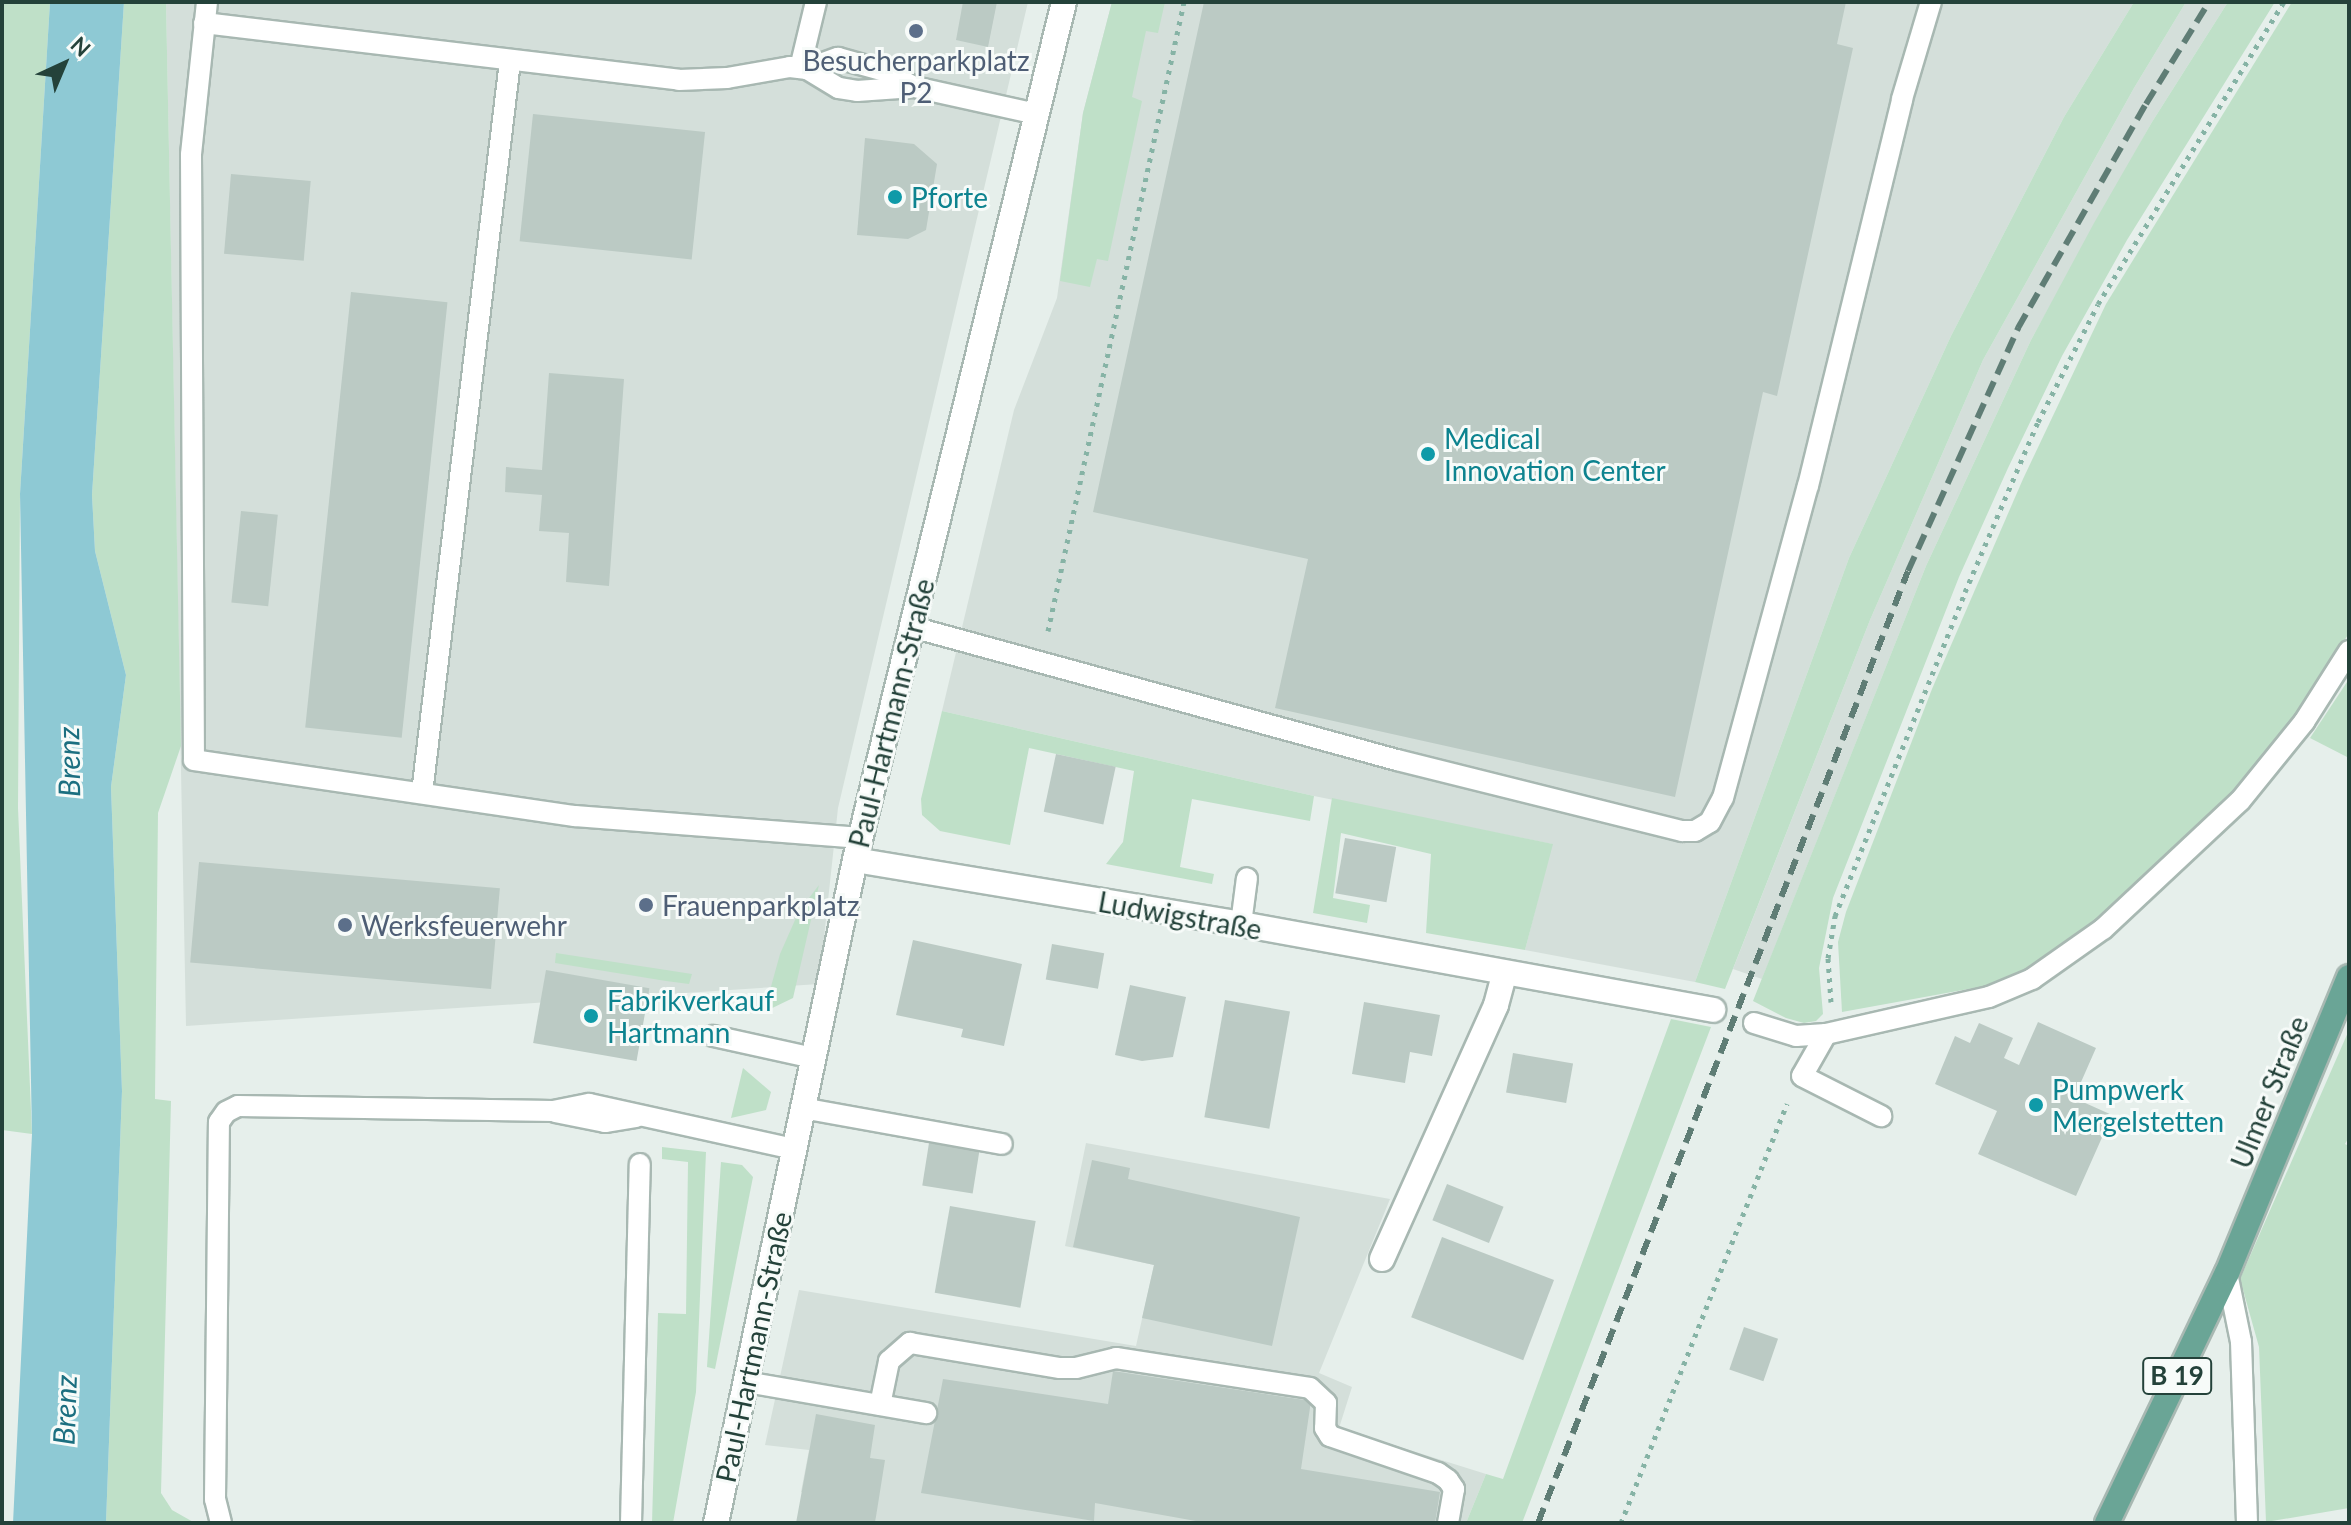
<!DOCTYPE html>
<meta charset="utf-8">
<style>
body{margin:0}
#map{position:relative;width:2351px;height:1525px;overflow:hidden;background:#e6efeb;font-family:Lato,sans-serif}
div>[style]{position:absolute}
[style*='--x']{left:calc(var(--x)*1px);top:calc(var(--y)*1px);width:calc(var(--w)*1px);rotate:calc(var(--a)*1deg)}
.built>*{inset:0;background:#d4dfda}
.green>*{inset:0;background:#bfe0c8}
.water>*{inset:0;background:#8ec9d4}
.building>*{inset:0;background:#bbcac4;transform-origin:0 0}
.path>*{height:5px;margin-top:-2.5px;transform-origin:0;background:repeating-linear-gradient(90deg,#86b3a5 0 4px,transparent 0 10px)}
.roads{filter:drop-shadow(2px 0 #a8b8b2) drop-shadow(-2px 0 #a8b8b2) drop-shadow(0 2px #a8b8b2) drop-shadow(0 -2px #a8b8b2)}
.service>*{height:20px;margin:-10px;padding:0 10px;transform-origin:10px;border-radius:10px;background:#fff}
.minor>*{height:24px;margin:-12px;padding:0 12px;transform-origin:12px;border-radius:12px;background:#fff}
.secondary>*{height:24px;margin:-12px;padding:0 12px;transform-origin:12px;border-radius:12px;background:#fff}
.primary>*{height:24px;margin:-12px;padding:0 12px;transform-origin:12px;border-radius:12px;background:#6aa596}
.rail>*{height:6px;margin-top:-3px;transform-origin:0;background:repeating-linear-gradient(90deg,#5f7d75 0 16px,transparent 0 24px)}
.dots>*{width:22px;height:22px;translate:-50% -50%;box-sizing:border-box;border:4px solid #f7fbf9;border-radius:50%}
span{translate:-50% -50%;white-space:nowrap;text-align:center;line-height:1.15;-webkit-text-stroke:6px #f7fbf9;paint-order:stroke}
.shield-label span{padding:2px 6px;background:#f7fbf9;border:2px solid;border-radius:6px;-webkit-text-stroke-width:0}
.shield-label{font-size:26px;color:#24423a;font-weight:700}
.service-label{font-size:28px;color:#4e5e75}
.left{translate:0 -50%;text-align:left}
.culture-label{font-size:28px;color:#0d838f}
.street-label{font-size:28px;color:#24423a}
.water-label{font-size:30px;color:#1c6f80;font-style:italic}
.frame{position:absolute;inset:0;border:4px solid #24423a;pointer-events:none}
.north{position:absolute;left:24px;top:24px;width:80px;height:80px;-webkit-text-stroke:6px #f7fbf9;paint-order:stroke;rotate:44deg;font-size:22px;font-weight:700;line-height:32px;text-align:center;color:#24423a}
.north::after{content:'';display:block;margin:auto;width:28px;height:36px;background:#24423a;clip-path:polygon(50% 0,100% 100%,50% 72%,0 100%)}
</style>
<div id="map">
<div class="built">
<i style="clip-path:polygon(166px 2px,1028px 2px,838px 808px,819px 984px,186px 1026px)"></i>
<i style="clip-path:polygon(1112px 2px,2134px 2px,2064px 117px,1951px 336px,1849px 558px,1695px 982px,1525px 950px,1552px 844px,1314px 796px,942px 711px,1014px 410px,1057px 298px,1083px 113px)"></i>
<i style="clip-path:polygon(2186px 2px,2228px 2px,2152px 122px,2031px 340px,1926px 566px,1762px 979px,1733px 969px,1870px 620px,1983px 360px,2134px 88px)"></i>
<i style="clip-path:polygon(1086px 1143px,1390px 1199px,1319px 1373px,1352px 1387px,1339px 1428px,1486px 1474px,1466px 1523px,875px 1523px,877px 1505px,801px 1492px,809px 1450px,765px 1445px,799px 1290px,1136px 1346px,1154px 1265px,1065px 1246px)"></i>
</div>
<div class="green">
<i style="clip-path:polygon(2px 2px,50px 2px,20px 494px,18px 808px,32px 1134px,2px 1130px)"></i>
<i style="clip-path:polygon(124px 2px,166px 2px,181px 746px,158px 813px,155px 1099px,171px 1101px,161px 1493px,172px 1510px,195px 1523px,106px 1523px,122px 1091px,111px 787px,126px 675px,95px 551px,92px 495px)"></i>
<i style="clip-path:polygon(1112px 2px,1165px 2px,1158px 33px,1146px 31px,1132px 97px,1142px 101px,1108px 261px,1097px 259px,1090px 287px,1060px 281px,1083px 113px)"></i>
<i style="clip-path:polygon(2134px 2px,2186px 2px,2134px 88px,1983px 360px,1870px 620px,1725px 989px,1695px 982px,1849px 558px,1951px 336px,2064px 117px)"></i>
<i style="clip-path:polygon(2228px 2px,2275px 2px,2127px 240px,2062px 356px,2008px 468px,1959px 577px,1833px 898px,1819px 968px,1823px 1014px,1816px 1021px,1804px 1023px,1786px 1018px,1753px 1001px,1926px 566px,2031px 340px,2094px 223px,2152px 122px)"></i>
<i style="clip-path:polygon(2292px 2px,2349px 2px,2349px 633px,2299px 714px,2230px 798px,2202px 828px,2074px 941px,2019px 973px,1985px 986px,1842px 1012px,1838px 942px,1846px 912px,1932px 689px,2023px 479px,2106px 304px)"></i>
<i style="clip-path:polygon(2349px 679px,2349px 758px,2310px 738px)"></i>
<i style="clip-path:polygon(942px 711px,1314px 796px,1310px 821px,1192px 799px,1180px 867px,1214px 874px,1212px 884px,1106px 864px,1123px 842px,1134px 771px,1029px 748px,1010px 845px,940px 831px,922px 815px,921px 799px)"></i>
<i style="clip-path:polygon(1332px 798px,1553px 844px,1525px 950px,1426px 933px,1431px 854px,1341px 833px,1333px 898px,1370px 905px,1367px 923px,1313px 913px)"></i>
<i style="clip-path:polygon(819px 885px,793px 998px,764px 1012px,780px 954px,799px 911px)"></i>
<i style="clip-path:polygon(556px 953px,692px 974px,689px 984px,666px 981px,555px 963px)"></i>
<i style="clip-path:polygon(1671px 1019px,1711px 1027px,1522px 1523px,1466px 1523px,1486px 1474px,1503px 1479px)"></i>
<i style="clip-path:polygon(2349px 1030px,2349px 1137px,2345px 1144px,2349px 1146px,2349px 1508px,2266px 1522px,2259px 1347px,2240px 1279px)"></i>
<i style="clip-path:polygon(743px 1068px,771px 1092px,766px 1110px,731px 1118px)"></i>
<i style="clip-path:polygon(662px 1147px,706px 1152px,696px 1392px,673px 1523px,652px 1523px,658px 1313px,686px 1314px,688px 1162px,662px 1159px)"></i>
<i style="clip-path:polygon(721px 1162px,742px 1165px,753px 1177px,715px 1369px,707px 1367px)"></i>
</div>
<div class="water">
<i style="clip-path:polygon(50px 2px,124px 2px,92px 495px,95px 551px,126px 675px,111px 787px,122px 1091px,106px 1523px,13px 1523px,32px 1134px,20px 494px)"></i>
</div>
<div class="building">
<i style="clip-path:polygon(963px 2px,997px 2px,988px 47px,956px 40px)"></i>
<i style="clip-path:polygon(1204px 2px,1846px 2px,1837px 44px,1853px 48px,1777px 396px,1763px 392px,1675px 797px,1275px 708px,1308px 559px,1093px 512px)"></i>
<i style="left:533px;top:114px;width:173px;height:128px;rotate:6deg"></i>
<i style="clip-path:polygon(865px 138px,914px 144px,937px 164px,926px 230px,908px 239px,857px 235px)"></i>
<i style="left:231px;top:174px;width:80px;height:80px;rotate:5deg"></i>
<i style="left:351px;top:292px;width:97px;height:438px;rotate:6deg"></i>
<i style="clip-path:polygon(549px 373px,624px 379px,609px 586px,566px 582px,569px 533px,539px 531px,542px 495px,505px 492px,506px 467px,542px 470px)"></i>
<i style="left:241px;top:511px;width:37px;height:92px;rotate:6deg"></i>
<i style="left:1056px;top:754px;width:61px;height:59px;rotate:12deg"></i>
<i style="left:1345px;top:838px;width:52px;height:56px;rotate:10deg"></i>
<i style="left:199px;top:862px;width:302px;height:101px;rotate:5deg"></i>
<i style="clip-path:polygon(913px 940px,1022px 964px,1004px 1046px,961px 1037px,963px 1029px,896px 1015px)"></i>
<i style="left:1052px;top:944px;width:53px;height:36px;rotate:10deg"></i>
<i style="left:546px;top:970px;width:105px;height:74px;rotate:10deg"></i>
<i style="clip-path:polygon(1130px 985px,1186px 997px,1173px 1057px,1142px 1061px,1115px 1055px)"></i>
<i style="left:1225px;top:1000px;width:66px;height:119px;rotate:10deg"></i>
<i style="clip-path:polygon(1364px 1002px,1440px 1015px,1432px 1056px,1410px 1052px,1405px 1083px,1352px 1074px)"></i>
<i style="clip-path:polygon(2038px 1022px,2096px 1048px,2074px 1098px,2112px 1115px,2076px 1196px,1978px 1154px,1997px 1111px,1935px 1084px,1955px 1036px,1970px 1043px,1979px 1023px,2013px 1038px,2004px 1058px,2019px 1065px)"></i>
<i style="left:1513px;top:1053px;width:61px;height:40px;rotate:10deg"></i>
<i style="left:929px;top:1143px;width:51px;height:43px;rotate:9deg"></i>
<i style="clip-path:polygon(1092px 1160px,1130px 1168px,1128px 1179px,1300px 1217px,1272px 1346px,1142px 1318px,1154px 1265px,1073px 1247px)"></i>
<i style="left:1447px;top:1184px;width:61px;height:39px;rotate:22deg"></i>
<i style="left:950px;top:1206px;width:87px;height:88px;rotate:10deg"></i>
<i style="left:1442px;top:1237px;width:120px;height:86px;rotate:21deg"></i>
<i style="left:1744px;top:1327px;width:36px;height:45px;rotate:19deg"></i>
<i style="clip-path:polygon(1113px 1371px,1311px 1401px,1301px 1469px,1440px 1492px,1435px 1523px,1207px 1523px,1095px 1503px,1094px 1521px,921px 1493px,943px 1379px,1108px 1404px)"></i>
<i style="clip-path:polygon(816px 1414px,875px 1425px,870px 1458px,885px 1460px,875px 1523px,796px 1523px)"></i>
</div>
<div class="path">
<i style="--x:1048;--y:631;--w:644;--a:-77.8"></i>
<i style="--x:1831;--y:1002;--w:44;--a:-93.9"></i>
<i style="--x:1828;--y:958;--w:43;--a:-80.5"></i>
<i style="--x:1835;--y:916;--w:349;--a:-68.1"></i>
<i style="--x:1965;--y:592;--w:185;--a:-66.8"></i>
<i style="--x:2038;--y:422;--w:132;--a:-63"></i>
<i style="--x:2098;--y:304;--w:355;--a:-58.4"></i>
<i style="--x:1621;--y:1523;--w:451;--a:-68.4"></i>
</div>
<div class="roads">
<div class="service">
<i style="--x:207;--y:2;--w:154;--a:96"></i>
<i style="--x:191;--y:155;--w:605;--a:89.72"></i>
<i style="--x:194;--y:760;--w:385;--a:8.4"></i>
<i style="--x:575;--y:816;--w:287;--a:4.4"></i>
<i style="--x:204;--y:23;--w:478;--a:6.8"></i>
<i style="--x:679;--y:80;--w:48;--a:-2.4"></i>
<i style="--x:727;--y:78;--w:64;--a:-9.9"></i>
<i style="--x:790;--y:67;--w:17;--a:7"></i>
<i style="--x:807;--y:69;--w:37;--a:31"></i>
<i style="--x:839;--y:88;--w:18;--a:9"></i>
<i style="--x:857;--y:91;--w:57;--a:-4"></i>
<i style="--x:800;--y:68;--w:68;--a:-76.4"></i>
<i style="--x:807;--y:69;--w:33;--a:-20"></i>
<i style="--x:838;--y:58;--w:49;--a:15.5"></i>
<i style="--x:885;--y:71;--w:33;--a:29"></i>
<i style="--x:914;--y:87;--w:126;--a:12.4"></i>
<i style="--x:912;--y:627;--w:503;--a:15.34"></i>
<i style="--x:1397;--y:760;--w:294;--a:14"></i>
<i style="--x:1682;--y:831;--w:13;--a:0"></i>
<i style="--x:1695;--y:831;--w:17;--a:-31"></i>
<i style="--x:1710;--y:822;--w:27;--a:-62"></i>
<i style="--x:1723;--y:798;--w:323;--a:-74.8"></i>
<i style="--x:1808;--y:486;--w:398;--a:-76.3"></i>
<i style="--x:1902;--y:99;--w:101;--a:-73.4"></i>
<i style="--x:422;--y:793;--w:736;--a:-83.14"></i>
<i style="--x:1241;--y:924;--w:46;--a:-82.6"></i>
<i style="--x:1754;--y:1023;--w:44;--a:17.2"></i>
<i style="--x:1796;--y:1036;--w:30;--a:-4"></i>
<i style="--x:1826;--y:1034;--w:167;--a:-12.8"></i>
<i style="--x:1989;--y:997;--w:47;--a:-22.7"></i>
<i style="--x:2032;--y:979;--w:87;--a:-35.2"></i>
<i style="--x:2103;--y:929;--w:187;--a:-43.1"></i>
<i style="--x:2240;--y:801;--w:102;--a:-51"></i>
<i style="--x:2304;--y:722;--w:84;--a:-57.6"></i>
<i style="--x:1826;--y:1034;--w:48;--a:119.7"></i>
<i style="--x:1802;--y:1076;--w:89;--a:26.9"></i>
<i style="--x:713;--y:1036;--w:102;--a:12.4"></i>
<i style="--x:802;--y:1108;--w:203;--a:10.2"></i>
<i style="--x:555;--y:1112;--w:51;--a:11.3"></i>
<i style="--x:605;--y:1122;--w:32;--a:-9"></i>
<i style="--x:2227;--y:1273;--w:70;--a:78.5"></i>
<i style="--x:2241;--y:1342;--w:181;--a:88.1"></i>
<i style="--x:746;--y:1382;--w:183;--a:9.8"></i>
<i style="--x:880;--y:1405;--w:45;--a:-78.4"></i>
<i style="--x:889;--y:1361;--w:28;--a:-41"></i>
<i style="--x:910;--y:1343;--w:152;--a:9.5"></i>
<i style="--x:1060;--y:1368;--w:16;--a:0"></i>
<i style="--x:1076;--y:1368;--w:41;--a:-14"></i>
<i style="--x:1116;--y:1358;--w:196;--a:8.8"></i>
<i style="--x:1310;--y:1388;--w:22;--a:43"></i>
<i style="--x:1326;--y:1403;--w:25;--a:92"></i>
<i style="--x:1325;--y:1428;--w:9;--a:58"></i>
<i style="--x:1330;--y:1436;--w:114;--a:18.9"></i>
<i style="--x:1438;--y:1473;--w:12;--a:35"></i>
<i style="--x:1448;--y:1480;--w:11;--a:56"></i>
<i style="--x:1454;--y:1489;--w:35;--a:100"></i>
<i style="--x:221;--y:1523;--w:25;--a:-104"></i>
<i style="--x:215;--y:1499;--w:377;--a:-89.4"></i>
<i style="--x:219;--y:1122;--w:12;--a:-55"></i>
<i style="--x:226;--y:1112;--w:13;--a:-27"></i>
<i style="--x:238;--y:1106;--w:315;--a:0.9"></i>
<i style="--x:553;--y:1111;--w:37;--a:-11"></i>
<i style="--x:589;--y:1104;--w:210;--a:12.4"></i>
<i style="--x:631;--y:1523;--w:359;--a:-88.6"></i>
</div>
<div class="minor">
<i style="--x:855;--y:860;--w:391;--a:9.4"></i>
<i style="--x:1241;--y:924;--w:480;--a:10.3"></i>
<i style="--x:1382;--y:1259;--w:278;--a:-65.8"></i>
<i style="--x:1496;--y:1005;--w:31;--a:-75"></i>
</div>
<div class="secondary">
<i style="--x:716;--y:1523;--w:677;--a:-78.16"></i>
<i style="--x:855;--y:860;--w:883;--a:-76.31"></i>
</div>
<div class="primary">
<i style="--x:2107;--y:1523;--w:277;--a:-64.4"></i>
<i style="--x:2227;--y:1273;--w:320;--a:-67.6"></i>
</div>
</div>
<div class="rail">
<i style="--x:1538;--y:1523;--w:1021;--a:-68.76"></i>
<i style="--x:1908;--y:571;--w:267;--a:-65.6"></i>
<i style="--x:2018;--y:328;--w:258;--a:-60.3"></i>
<i style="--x:2146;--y:104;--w:120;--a:-58.3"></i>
</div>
<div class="dots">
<i style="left:916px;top:31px;background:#5c6f8a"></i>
<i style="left:895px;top:197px;background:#0f9aa8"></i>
<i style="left:1428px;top:454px;background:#0f9aa8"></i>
<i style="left:646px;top:905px;background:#5c6f8a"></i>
<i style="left:345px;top:925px;background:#5c6f8a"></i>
<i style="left:591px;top:1016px;background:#0f9aa8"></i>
<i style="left:2036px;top:1105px;background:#0f9aa8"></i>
</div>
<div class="shield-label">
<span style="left:2177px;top:1376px">B 19</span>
</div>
<div class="service-label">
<span style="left:916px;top:76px">Besucherparkplatz<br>P2</span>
<span class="left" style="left:662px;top:905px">Frauenparkplatz</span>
<span class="left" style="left:361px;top:925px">Werksfeuerwehr</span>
</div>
<div class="culture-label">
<span class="left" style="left:911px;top:197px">Pforte</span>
<span class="left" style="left:1444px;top:454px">Medical<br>Innovation Center</span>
<span class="left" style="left:607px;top:1016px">Fabrikverkauf<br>Hartmann</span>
<span class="left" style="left:2052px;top:1105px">Pumpwerk<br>Mergelstetten</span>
</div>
<div class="street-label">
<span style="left:891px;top:713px;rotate:-76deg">Paul-Hartmann-Straße</span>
<span style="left:1180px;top:915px;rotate:10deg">Ludwigstraße</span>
<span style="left:2269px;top:1092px;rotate:-68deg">Ulmer Straße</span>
<span style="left:753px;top:1347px;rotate:-78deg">Paul-Hartmann-Straße</span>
</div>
<div class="water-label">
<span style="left:68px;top:762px;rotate:-91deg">Brenz</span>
<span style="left:64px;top:1410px;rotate:-88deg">Brenz</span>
</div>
<div class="frame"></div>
<div class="north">N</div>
</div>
